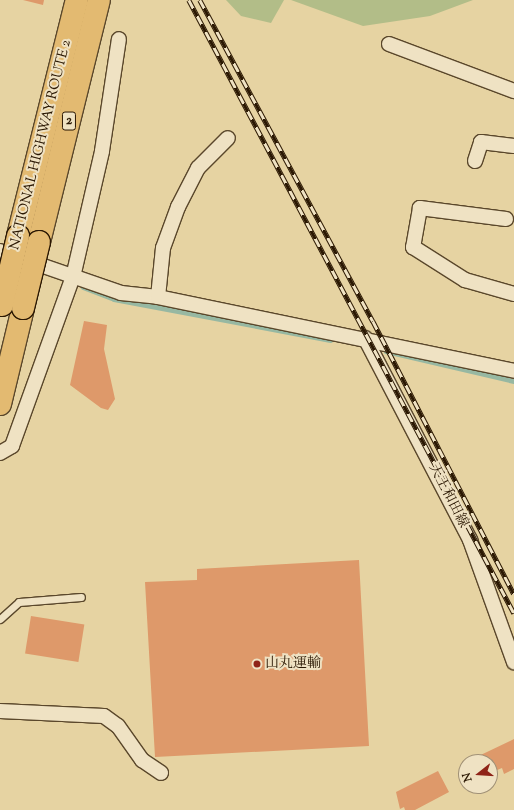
<!DOCTYPE html>
<meta charset="utf-8">
<style>
body{margin:0}
#map{position:relative;width:514px;height:810px;overflow:hidden;background:#e6d3a2;font-family:"Sorts Mill Goudy","Noto Serif JP",serif}
div>[style]{position:absolute}
[style*='--x']{left:calc(var(--x)*1px);top:calc(var(--y)*1px);width:calc(var(--w)*1px);rotate:calc(var(--a)*1deg)}
.green>*{inset:0;background:#b2bd88}
.stream>*{height:4.5px;margin:-2.25px;padding:0 2.25px;transform-origin:2.25px;border-radius:2.25px;background:#97b8a2}
.building>*{inset:0;background:#de996a;transform-origin:0 0}
.roads{filter:drop-shadow(1px 0 #5a472b) drop-shadow(-1px 0 #5a472b) drop-shadow(0 1px #5a472b) drop-shadow(0 -1px #5a472b)}
.service>*{height:7px;margin:-3.5px;padding:0 3.5px;transform-origin:3.5px;border-radius:3.5px;background:#efe2c3}
.minor>*{height:14px;margin:-7px;padding:0 7px;transform-origin:7px;border-radius:7px;background:#efe2c3}
.trunk>*{height:22px;margin:-11px;padding:0 11px;transform-origin:11px;border-radius:11px;background:#e3ba71}
.rail>*{height:4.5px;margin-top:-2.25px;transform-origin:0;background:repeating-linear-gradient(90deg,#efe2c3 0 9px,#2b1803 0 18px);box-sizing:border-box;border-block:1px solid #2b1803}
.bridges{filter:drop-shadow(1px 0 #2b1803) drop-shadow(-1px 0 #2b1803) drop-shadow(0 1px #2b1803) drop-shadow(0 -1px #2b1803)}
.trunk-bridge>*{height:22px;margin:-11px;padding:0 11px;transform-origin:11px;border-radius:11px;background:#e3ba71}
.dots>*{width:11px;height:11px;translate:-50% -50%;box-sizing:border-box;border:2px solid #efe2c3;border-radius:50%}
span{translate:-50% -50%;white-space:nowrap;text-align:center;line-height:1.15;-webkit-text-stroke:4px #efe2c3;paint-order:stroke}
.shield-label span{padding:1px 3px;background:#efe2c3;border:1px solid;border-radius:3px;-webkit-text-stroke-width:0}
.shield-label{font-size:13px;color:#2b1803;font-weight:700}
.street-label{font-size:14px;color:#2b1803}
.poi-label{font-size:14px;color:#2b1803}
.left{translate:0 -50%;text-align:left}
.north{position:absolute;left:458px;top:754px;width:40px;height:40px;box-sizing:border-box;background:#efe2c3;border:1px solid #a19176;border-radius:50%;rotate:253deg;font-size:11px;font-weight:700;line-height:16px;text-align:center;color:#2b1803}
.north::after{content:'';display:block;margin:auto;width:14px;height:18px;background:#8f2418;clip-path:polygon(50% 0,100% 100%,50% 72%,0 100%)}
</style>
<div id="map">
<div class="green">
<i style="clip-path:polygon(226px 0,284px 0,271px 23px,241px 16px)"></i>
<i style="clip-path:polygon(291px 0,473px 0,430px 16px,363px 26px)"></i>
</div>
<div class="stream">
<i style="--x:83;--y:287;--w:33;--a:21"></i>
<i style="--x:114;--y:299;--w:220;--a:10.7"></i>
<i style="--x:386;--y:351;--w:131;--a:13.2"></i>
</div>
<div class="building">
<i style="clip-path:polygon(23px 0,44px 0,43px 5px)"></i>
<i style="clip-path:polygon(84px 321px,107px 325px,104px 349px,115px 399px,108px 410px,101px 408px,70px 385px)"></i>
<i style="clip-path:polygon(359px 560px,369px 746px,155px 757px,145px 582px,197px 580px,197px 569px)"></i>
<i style="left:31px;top:616px;width:54px;height:38px;rotate:9deg"></i>
<i style="clip-path:polygon(514px 739px,514px 769px,504px 774px,502px 768px,490px 773px,490px 762px,466px 762px)"></i>
<i style="clip-path:polygon(438px 771px,449px 792px,415px 810px,405px 810px,404px 807px,400px 809px,396px 792px)"></i>
</div>
<div class="roads">
<div class="service">
<i style="--x:0;--y:619;--w:25;--a:-42"></i>
<i style="--x:19;--y:602;--w:62;--a:-4.6"></i>
</div>
<div class="minor">
<i style="--x:389;--y:44;--w:134;--a:20.6"></i>
<i style="--x:475;--y:161;--w:20;--a:-72"></i>
<i style="--x:481;--y:142;--w:33;--a:7"></i>
<i style="--x:506;--y:219;--w:87;--a:-172.7"></i>
<i style="--x:420;--y:208;--w:40;--a:100"></i>
<i style="--x:413;--y:247;--w:62;--a:32.4"></i>
<i style="--x:465;--y:280;--w:51;--a:15.9"></i>
<i style="--x:0;--y:251;--w:128;--a:19.1"></i>
<i style="--x:121;--y:293;--w:37;--a:6"></i>
<i style="--x:158;--y:297;--w:364;--a:11.7"></i>
<i style="--x:158;--y:297;--w:49;--a:-84.2"></i>
<i style="--x:163;--y:248;--w:44;--a:-69.9"></i>
<i style="--x:178;--y:207;--w:44;--a:-62.9"></i>
<i style="--x:198;--y:168;--w:42;--a:-45"></i>
<i style="--x:365;--y:338;--w:228;--a:62.5"></i>
<i style="--x:470;--y:540;--w:130;--a:70.2"></i>
<i style="--x:0;--y:453;--w:14;--a:-30"></i>
<i style="--x:12;--y:446;--w:180;--a:-70.2"></i>
<i style="--x:73;--y:277;--w:129;--a:-77"></i>
<i style="--x:102;--y:151;--w:113;--a:-81.4"></i>
<i style="--x:0;--y:711;--w:104;--a:2.8"></i>
<i style="--x:104;--y:716;--w:17;--a:36"></i>
<i style="--x:118;--y:726;--w:42;--a:54.8"></i>
<i style="--x:142;--y:760;--w:23;--a:34"></i>
</div>
<div class="trunk">
<i style="--x:18;--y:236;--w:243;--a:-76"></i>
<i style="--x:39;--y:242;--w:249;--a:-76.1"></i>
<i style="--x:0;--y:404;--w:99;--a:-76.5"></i>
</div>
</div>
<div class="rail">
<i style="--x:189;--y:0;--w:694;--a:62.07"></i>
<i style="--x:200;--y:0;--w:365;--a:61.7"></i>
<i style="--x:373;--y:321;--w:307;--a:62.7"></i>
</div>
<div class="bridges">
<div class="trunk-bridge">
<i style="--x:2;--y:305;--w:71;--a:-76.9"></i>
<i style="--x:23;--y:308;--w:68;--a:-76.4"></i>
</div>
</div>
<div class="dots">
<i style="left:257px;top:664px;background:#8f2418"></i>
</div>
<div class="shield-label">
<span style="left:69px;top:121px">2</span>
</div>
<div class="street-label">
<span style="left:41px;top:145px;rotate:-76deg">NATIONAL HIGHWAY ROUTE 2</span>
<span style="left:448px;top:496px;rotate:63deg">天王和田線</span>
</div>
<div class="poi-label">
<span class="left" style="left:265px;top:664px">山丸運輸</span>
</div>
<div class="north">N</div>
</div>
